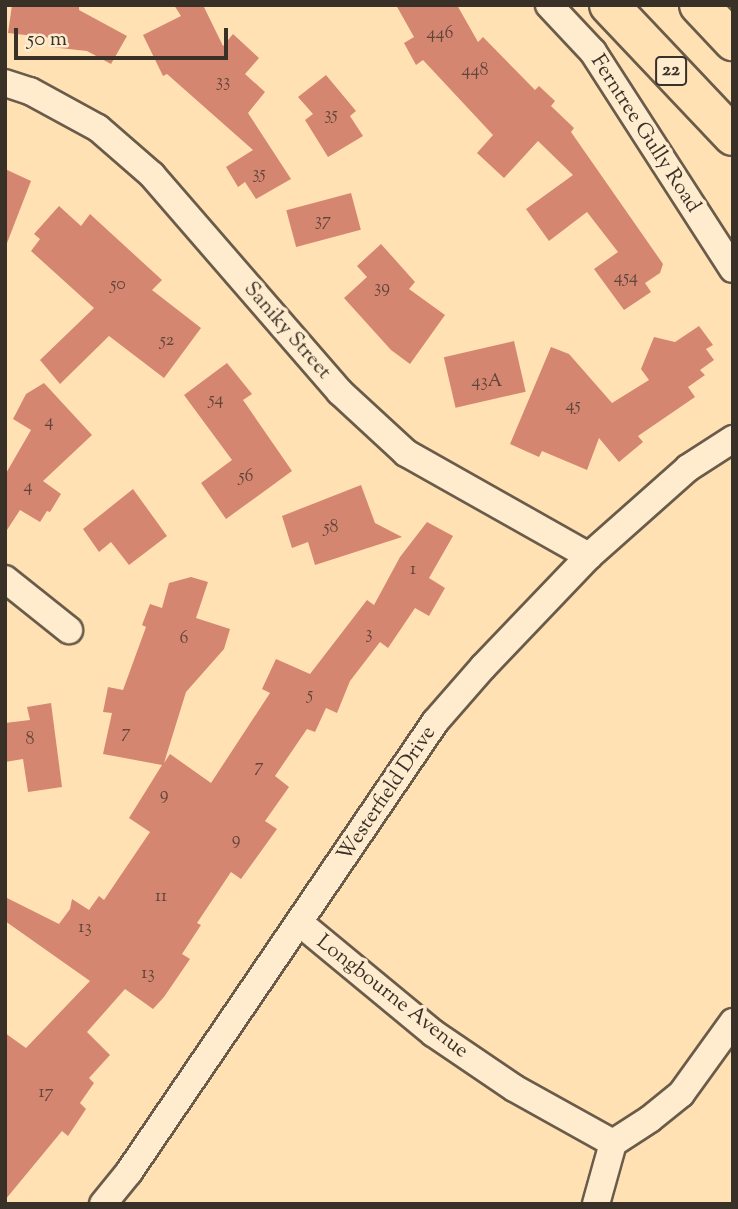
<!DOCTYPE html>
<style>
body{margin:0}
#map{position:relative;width:738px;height:1209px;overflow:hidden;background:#ffe1b4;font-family:"Sorts Mill Goudy",serif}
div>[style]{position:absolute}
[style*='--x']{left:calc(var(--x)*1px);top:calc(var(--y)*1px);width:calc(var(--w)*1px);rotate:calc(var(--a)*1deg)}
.building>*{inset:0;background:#d58671;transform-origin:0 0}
.roads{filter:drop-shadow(2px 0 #6a5c4a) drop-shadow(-2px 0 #6a5c4a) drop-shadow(0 2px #6a5c4a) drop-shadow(0 -2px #6a5c4a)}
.street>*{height:26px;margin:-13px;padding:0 13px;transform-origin:13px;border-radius:13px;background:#ffecce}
.primary>*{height:38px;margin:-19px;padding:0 19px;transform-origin:19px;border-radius:19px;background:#ffe1b4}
span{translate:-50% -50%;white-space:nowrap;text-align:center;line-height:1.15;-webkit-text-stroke:7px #ffecce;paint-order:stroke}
.number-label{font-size:18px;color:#60463a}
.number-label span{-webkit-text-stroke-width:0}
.shield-label span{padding:2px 5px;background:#ffecce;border:2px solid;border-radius:5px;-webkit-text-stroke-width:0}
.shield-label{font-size:19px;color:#393027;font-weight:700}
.street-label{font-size:21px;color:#393027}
.frame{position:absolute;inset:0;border:7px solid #393027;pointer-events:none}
.scale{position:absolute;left:14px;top:28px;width:214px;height:32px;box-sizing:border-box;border:4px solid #393027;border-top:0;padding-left:9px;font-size:21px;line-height:24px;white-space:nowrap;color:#393027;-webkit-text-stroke:5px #ffecce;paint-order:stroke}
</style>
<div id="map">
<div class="building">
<i style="clip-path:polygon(12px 5px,79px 5px,79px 10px,127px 36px,111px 64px,87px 51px,50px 47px,51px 38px,8px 33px)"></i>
<i style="clip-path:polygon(174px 5px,203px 5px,223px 46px,233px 34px,259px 58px,245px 74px,265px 92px,248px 113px,291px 179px,256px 199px,245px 182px,238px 187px,226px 167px,253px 150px,167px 74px,163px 76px,143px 35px,181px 16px)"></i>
<i style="clip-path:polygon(396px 5px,457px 5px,478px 42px,483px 37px,535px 90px,539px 86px,555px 101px,551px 106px,574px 128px,571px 132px,663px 264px,660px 273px,645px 283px,651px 292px,624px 310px,594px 269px,618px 252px,587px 212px,549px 241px,526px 209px,573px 175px,538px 141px,504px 178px,477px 153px,493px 135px,423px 60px,416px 65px,404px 43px,414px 37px)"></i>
<i style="clip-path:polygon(326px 75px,356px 111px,350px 116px,363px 136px,328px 157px,305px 120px,313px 114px,298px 97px)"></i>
<i style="clip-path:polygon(5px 169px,31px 181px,7px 243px,5px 242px)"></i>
<i style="left:351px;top:193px;width:38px;height:67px;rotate:75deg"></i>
<i style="clip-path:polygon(59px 206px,81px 226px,90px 214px,162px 280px,152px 290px,201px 328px,164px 378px,109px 336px,60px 384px,40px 360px,94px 308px,31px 251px,40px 239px,34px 234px)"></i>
<i style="clip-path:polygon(381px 244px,415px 282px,409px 289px,445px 315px,410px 364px,391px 350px,344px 298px,367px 277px,357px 266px)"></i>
<i style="clip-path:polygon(699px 326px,713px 345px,706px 349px,714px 360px,700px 370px,705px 375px,688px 387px,695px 397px,638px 436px,643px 442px,619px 462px,599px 438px,587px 470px,542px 451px,539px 457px,510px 444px,551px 347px,569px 354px,612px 403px,649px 380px,641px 369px,654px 337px,675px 342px)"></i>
<i style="left:514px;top:341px;width:52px;height:72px;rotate:77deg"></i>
<i style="clip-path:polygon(227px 363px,252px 394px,243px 400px,292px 471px,226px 519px,201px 483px,232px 460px,184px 395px)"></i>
<i style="clip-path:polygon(44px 383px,92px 435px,43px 481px,61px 494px,50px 512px,47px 511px,40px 522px,20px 510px,5px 533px,5px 475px,31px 430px,13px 419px,26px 394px)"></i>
<i style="clip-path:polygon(361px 485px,375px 523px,402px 537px,315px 565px,308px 542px,292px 548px,282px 516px)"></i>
<i style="clip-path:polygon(133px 489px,167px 536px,129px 565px,111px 542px,99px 552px,83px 529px)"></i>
<i style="clip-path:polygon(427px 522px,453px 536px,429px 578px,445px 588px,429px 616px,415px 608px,388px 648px,380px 642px,350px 681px,337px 713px,326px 708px,315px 732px,307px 729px,275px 776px,289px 787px,265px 821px,277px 829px,241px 879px,231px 872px,197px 923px,201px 925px,182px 954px,190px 959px,164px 997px,153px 1009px,125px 989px,87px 1032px,110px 1055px,89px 1078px,94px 1083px,80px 1103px,86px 1109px,68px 1136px,62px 1131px,5px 1200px,5px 1033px,26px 1048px,90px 981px,5px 921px,5px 897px,59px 924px,70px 909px,72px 899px,89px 910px,99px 896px,104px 900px,150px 832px,129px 818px,162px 765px,103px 754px,112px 713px,103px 712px,108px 687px,123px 690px,146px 627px,142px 625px,150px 604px,162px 608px,169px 583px,191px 577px,208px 582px,196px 618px,230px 629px,224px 649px,186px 692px,164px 763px,170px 754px,211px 783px,270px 693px,262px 689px,276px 659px,310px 674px,367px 600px,374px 605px,400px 557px)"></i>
<i style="clip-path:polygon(51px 703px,62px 787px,28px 792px,23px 759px,5px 762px,5px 723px,30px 720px,27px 707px)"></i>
</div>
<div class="roads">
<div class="street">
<i style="--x:549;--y:5;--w:64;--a:46.9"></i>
<i style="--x:593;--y:52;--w:258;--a:57.2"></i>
<i style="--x:5;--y:83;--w:26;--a:18"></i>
<i style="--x:30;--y:91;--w:77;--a:28.6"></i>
<i style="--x:98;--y:128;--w:72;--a:41"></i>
<i style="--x:152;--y:175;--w:287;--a:49.1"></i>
<i style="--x:340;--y:392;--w:90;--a:42.7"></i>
<i style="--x:406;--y:453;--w:210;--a:29.4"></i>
<i style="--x:5;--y:579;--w:82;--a:38.6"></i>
<i style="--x:300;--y:923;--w:173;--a:39.6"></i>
<i style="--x:433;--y:1033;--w:98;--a:34.2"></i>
<i style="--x:514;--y:1088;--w:113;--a:29.1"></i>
<i style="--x:613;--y:1143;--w:44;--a:-33"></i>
<i style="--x:650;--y:1119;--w:40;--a:-39"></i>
<i style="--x:681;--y:1094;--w:89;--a:-54.2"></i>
<i style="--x:103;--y:1204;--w:41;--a:-50.9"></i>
<i style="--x:129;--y:1172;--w:544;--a:-55.78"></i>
<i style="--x:435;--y:722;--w:73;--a:-48.9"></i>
<i style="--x:483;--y:667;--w:153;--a:-46.3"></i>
<i style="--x:589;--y:556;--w:132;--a:-41.6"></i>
<i style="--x:688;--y:468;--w:54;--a:-32.8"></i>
<i style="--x:596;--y:1204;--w:63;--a:-74.4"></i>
</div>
<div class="primary">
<i style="--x:609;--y:5;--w:180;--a:46.6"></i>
<i style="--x:699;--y:5;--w:50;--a:46.6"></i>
</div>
</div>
<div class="number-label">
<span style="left:440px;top:34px">446</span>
<span style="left:475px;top:71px">448</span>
<span style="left:223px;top:82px">33</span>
<span style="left:331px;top:115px">35</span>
<span style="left:259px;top:174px">35</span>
<span style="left:323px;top:221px">37</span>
<span style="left:626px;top:278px">454</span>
<span style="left:118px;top:285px">50</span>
<span style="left:382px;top:288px">39</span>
<span style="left:167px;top:341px">52</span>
<span style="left:487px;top:382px">43A</span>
<span style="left:216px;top:400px">54</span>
<span style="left:573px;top:406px">45</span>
<span style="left:49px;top:422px">4</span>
<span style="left:246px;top:477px">56</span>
<span style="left:28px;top:487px">4</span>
<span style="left:331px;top:528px">58</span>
<span style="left:413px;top:570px">1</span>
<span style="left:369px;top:634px">3</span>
<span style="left:184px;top:639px">6</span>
<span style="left:310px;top:695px">5</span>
<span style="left:126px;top:733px">7</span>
<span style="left:30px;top:740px">8</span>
<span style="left:259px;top:767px">7</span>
<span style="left:164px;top:795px">9</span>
<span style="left:236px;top:840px">9</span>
<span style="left:161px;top:897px">11</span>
<span style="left:85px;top:928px">13</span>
<span style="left:148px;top:974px">13</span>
<span style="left:46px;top:1093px">17</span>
</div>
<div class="shield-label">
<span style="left:671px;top:71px">22</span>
</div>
<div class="street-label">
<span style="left:645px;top:134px;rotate:57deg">Ferntree Gully Road</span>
<span style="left:287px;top:331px;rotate:49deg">Saniky Street</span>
<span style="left:387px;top:794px;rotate:-56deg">Westerfield Drive</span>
<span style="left:392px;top:997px;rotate:38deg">Longbourne Avenue</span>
</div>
<div class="frame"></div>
<div class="scale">50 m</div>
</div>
